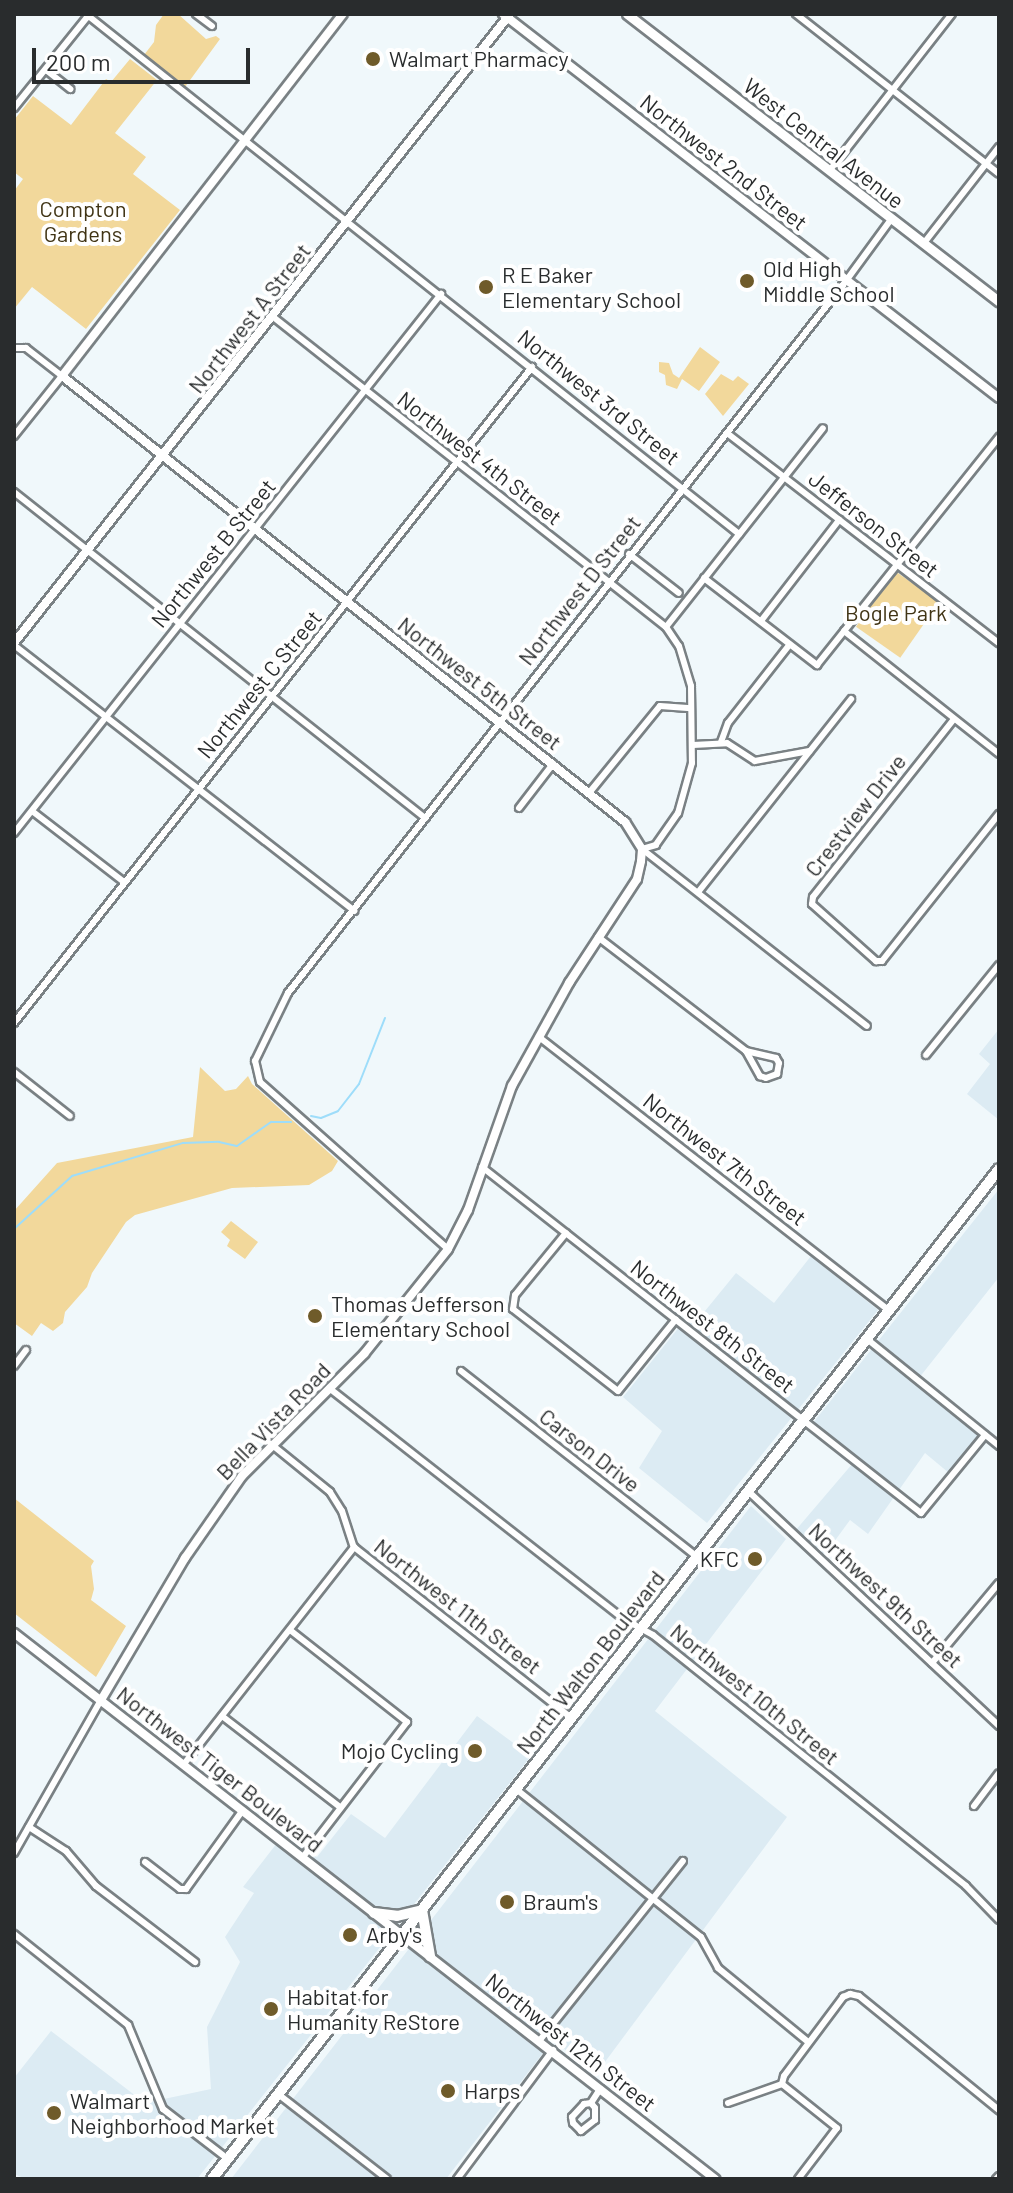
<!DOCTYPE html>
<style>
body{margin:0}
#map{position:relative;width:1013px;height:2193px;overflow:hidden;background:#f0f8fb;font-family:Barlow,sans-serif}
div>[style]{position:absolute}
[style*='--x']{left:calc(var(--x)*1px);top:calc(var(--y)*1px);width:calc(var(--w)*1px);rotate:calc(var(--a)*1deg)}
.built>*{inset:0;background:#dcebf3}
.green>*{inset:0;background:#f2d89b;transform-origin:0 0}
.stream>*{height:2px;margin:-1px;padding:0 1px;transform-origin:1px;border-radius:1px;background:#9eddfa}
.roads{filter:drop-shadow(2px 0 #7a8184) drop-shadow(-2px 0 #7a8184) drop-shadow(0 2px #7a8184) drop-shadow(0 -2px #7a8184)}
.minor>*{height:6px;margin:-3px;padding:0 3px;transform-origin:3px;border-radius:3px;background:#fff}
.tertiary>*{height:8px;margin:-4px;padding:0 4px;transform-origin:4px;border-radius:4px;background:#fff}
.secondary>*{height:9px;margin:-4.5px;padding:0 4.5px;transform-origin:4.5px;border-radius:4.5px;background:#fff}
.primary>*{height:10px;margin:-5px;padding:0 5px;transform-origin:5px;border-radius:5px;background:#fff}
.dots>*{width:22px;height:22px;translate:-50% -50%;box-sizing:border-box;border:4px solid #fff;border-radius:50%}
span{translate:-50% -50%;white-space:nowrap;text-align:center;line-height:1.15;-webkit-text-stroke:8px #fff;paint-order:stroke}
.poi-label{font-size:22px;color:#292c2d}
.left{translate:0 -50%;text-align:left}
.right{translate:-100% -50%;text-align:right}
.street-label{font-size:22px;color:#292c2d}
.park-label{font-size:22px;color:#403415}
.frame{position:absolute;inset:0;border:16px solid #292c2d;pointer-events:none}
.scale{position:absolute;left:32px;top:48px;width:218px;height:36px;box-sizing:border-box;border:4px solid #292c2d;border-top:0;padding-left:10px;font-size:24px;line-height:28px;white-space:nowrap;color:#292c2d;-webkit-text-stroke:6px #fff;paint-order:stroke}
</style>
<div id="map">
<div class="built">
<i style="clip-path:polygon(999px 1029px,999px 1120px,967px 1094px,990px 1064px,979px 1054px)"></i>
<i style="clip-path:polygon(999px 1189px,999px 1277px,915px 1383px,980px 1435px,949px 1473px,925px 1453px,868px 1534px,850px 1520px,823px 1557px,795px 1531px,853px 1463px,809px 1428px)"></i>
<i style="clip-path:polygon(811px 1256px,878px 1310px,707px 1523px,639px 1468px,662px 1431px,623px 1397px,688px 1316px,696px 1322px,736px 1273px,774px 1303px)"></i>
<i style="clip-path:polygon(751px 1506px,786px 1539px,655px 1711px,787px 1817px,596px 2074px,553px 2040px,446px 2179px,231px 2179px)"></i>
<i style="clip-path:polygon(477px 1716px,531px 1756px,197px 2179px,26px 2179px,14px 2174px,14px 2078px,51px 2031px,145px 2103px,211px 2089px,207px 2027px,240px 1962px,225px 1937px,254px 1893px,243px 1887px,284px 1834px,317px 1857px,351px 1814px,385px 1838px)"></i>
</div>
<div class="green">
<i style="clip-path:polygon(164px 14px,178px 14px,206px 39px,216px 36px,220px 39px,185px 87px,144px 55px,154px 42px,156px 25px)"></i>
<i style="clip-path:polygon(130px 59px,157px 80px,115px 133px,146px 157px,133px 174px,180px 210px,86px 329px,32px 287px,14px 309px,14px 191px,23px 179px,14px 172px,14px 120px,33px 96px,71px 125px,106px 79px,111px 82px)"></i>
<i style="clip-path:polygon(700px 347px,720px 362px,699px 391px,682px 379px,677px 389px,666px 385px,665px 375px,659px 372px,659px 362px,669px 363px,673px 374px,679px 378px)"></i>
<i style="clip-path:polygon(721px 374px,733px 381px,738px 376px,749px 384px,723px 416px,705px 394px)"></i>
<i style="left:895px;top:571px;width:54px;height:68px;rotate:35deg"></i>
<i style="clip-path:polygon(200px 1067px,225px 1091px,236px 1089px,248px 1076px,252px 1084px,338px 1161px,332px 1171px,309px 1185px,232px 1188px,135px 1215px,126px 1222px,92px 1273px,87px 1287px,65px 1312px,63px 1323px,53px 1331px,41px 1323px,32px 1336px,14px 1323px,14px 1211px,57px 1163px,193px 1137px)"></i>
<i style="clip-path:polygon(231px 1221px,258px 1242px,245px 1259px,227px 1246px,230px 1240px,221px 1232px)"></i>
<i style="clip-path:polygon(14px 1498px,94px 1561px,91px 1566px,94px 1589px,91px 1600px,126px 1626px,96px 1677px,14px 1613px)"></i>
</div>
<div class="stream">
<i style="--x:311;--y:1116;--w:10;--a:11"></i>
<i style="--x:321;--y:1118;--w:18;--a:-22"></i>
<i style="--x:338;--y:1111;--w:34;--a:-52"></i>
<i style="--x:359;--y:1084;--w:71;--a:-68.5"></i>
<i style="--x:14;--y:1229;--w:79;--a:-42.4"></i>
<i style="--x:72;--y:1176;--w:116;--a:-16.6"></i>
<i style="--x:183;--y:1143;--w:36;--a:-2"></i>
<i style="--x:219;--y:1142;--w:18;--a:13"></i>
<i style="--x:237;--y:1146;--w:42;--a:-35.2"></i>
<i style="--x:271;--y:1122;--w:20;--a:0"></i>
</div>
<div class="roads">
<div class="minor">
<i style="--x:86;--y:14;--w:835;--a:38.53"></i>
<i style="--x:196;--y:14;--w:20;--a:37"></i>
<i style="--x:796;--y:14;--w:258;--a:38.2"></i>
<i style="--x:46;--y:70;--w:31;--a:38"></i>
<i style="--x:14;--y:108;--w:118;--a:-51.2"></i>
<i style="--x:830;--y:170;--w:198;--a:-52"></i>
<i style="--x:924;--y:243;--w:122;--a:-52"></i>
<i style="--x:272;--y:316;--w:502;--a:38.29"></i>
<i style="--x:666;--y:627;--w:23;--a:56"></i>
<i style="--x:679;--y:646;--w:42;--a:73.3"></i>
<i style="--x:691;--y:686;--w:77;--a:89.3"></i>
<i style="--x:692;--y:763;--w:52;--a:105.6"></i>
<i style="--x:678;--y:813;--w:39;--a:125"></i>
<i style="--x:656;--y:845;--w:15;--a:164"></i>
<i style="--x:14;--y:348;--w:12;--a:0"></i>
<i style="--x:26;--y:348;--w:46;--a:37.9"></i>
<i style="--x:62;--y:376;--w:77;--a:128.7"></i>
<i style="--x:727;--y:433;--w:344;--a:37.7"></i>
<i style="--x:14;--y:492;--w:525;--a:38.42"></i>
<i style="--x:629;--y:554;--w:63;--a:38"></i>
<i style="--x:704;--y:578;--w:143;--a:37.6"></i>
<i style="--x:817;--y:665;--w:292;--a:-51.4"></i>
<i style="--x:761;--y:621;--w:128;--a:-52.3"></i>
<i style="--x:666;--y:627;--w:253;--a:-51.7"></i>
<i style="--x:844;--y:631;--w:198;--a:38.4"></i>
<i style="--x:14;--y:645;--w:432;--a:38"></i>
<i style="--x:954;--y:719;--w:227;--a:128.4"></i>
<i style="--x:813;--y:897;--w:7;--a:98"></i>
<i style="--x:812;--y:904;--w:86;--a:41.7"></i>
<i style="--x:876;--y:961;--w:6;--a:0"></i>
<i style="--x:882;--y:961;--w:188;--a:-51.5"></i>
<i style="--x:721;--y:742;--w:20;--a:-70"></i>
<i style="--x:728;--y:723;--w:100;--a:-51.9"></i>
<i style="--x:693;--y:745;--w:34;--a:-3"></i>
<i style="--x:727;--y:743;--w:33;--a:33"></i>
<i style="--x:755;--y:761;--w:55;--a:-10.5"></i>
<i style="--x:589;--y:793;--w:112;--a:-50.8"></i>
<i style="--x:660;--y:706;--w:31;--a:4"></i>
<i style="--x:519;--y:808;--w:56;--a:-52.3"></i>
<i style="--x:32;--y:811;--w:116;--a:37.7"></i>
<i style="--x:14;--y:833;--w:688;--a:-51.61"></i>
<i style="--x:642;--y:849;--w:286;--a:38.2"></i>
<i style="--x:699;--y:891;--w:245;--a:-51.6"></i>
<i style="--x:598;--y:937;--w:187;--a:37.6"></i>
<i style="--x:746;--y:1051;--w:29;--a:61"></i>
<i style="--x:760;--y:1076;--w:6;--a:18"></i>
<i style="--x:766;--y:1078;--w:12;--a:-20"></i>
<i style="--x:777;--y:1074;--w:11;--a:-80"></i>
<i style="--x:779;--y:1063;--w:6;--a:-121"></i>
<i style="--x:776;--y:1058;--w:31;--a:-167"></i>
<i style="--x:14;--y:1023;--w:836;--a:-51.7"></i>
<i style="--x:539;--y:1037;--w:444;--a:38"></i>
<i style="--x:926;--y:1055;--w:116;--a:-51"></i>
<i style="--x:14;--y:1072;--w:71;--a:38.2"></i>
<i style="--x:482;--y:1167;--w:559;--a:38.24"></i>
<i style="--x:921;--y:1513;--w:101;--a:-50.6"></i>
<i style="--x:566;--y:1233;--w:80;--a:129.4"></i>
<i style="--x:515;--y:1295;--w:14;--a:98"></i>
<i style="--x:513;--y:1309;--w:133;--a:38"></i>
<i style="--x:618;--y:1391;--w:92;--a:-51.1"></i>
<i style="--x:448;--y:1249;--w:251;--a:-138.4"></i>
<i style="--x:260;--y:1082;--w:22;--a:-103"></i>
<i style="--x:255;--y:1061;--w:76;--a:-64.1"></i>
<i style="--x:288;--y:993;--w:900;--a:-51.91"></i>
<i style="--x:843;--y:285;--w:83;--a:-53.8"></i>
<i style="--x:867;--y:1339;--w:170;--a:39"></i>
<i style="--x:14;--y:1366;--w:20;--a:-53"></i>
<i style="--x:461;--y:1371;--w:300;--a:38.2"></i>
<i style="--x:329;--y:1388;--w:375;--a:38.1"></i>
<i style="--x:624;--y:1619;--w:33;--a:29"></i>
<i style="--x:653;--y:1635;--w:401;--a:38.7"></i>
<i style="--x:966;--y:1886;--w:47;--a:45.9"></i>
<i style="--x:271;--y:1444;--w:76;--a:39.1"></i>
<i style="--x:330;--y:1492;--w:22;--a:58"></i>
<i style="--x:342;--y:1511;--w:38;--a:72"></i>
<i style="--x:354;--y:1547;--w:276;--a:38.2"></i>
<i style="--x:748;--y:1491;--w:344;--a:43.1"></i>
<i style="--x:290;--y:1630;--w:149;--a:38.2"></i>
<i style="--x:407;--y:1722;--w:170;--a:127.6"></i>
<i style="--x:932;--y:1663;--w:104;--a:-50.1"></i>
<i style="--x:222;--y:1716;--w:150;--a:37.7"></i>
<i style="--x:184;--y:1764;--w:276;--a:-51.9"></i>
<i style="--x:516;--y:1789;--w:237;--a:38.7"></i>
<i style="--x:701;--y:1937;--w:35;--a:61"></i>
<i style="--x:718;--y:1968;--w:115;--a:39.4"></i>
<i style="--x:974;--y:1806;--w:41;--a:-52.9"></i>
<i style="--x:29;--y:1827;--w:44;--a:33"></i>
<i style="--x:66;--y:1851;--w:46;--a:49.4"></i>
<i style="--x:96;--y:1886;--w:125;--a:37.5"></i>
<i style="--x:14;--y:1853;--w:176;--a:-60.4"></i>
<i style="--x:145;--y:1862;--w:44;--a:37.6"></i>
<i style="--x:180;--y:1889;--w:6;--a:0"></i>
<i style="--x:186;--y:1889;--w:97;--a:-54.2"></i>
<i style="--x:14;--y:1934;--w:146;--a:38.6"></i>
<i style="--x:128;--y:2025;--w:91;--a:67.4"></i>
<i style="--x:163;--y:2109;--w:82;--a:37.6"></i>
<i style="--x:540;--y:2040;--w:229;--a:-51.4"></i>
<i style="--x:278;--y:2094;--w:138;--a:37.9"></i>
<i style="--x:591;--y:2103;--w:6;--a:51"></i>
<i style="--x:595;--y:2108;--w:12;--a:90"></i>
<i style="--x:595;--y:2120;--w:18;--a:142"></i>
<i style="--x:581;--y:2131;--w:11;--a:-135"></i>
<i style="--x:573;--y:2123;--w:6;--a:-99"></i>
<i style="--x:572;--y:2117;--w:18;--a:-47"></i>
<i style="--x:584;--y:2104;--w:7;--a:-8"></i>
<i style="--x:591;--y:2103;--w:17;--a:-57"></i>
<i style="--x:728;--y:2103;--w:57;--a:-19.4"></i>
<i style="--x:457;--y:2179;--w:161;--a:-53.3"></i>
<i style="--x:798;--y:2179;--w:64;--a:-52.6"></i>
<i style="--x:837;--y:2128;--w:70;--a:-141.3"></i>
<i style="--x:782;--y:2084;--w:8;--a:-76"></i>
<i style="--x:784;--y:2076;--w:99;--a:-53.2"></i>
<i style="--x:843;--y:1997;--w:8;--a:-23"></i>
<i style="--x:850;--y:1994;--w:9;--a:13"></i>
<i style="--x:859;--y:1996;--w:181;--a:39.2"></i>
<i style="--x:996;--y:2179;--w:4;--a:-45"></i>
</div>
<div class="tertiary">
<i style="--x:503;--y:14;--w:627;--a:37.75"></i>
<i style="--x:88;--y:16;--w:2;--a:-63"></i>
<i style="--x:14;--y:643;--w:801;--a:-51.74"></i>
<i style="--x:14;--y:1633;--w:889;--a:37.91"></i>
<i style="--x:101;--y:1700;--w:165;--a:-59.4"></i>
<i style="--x:185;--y:1558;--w:100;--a:-55.2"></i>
<i style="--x:242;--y:1476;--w:173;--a:-45"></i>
<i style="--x:364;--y:1354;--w:134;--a:-51.3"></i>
<i style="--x:448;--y:1249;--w:44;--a:-62.9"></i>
<i style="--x:468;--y:1210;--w:132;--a:-70.5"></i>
<i style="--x:512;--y:1086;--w:118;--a:-61"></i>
<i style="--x:569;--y:983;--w:124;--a:-56.8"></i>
<i style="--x:637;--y:879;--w:18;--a:-77"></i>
<i style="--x:641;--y:861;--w:12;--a:-85"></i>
<i style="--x:642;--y:849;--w:32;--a:-122"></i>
<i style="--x:625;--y:822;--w:718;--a:-141.61"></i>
<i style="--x:62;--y:376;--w:458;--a:-52.2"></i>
</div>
<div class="secondary">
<i style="--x:627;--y:14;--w:470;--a:37.7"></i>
</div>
<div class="primary">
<i style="--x:374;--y:1913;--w:23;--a:7"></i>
<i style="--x:397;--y:1916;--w:26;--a:-13"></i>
<i style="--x:422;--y:1910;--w:47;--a:80.1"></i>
<i style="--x:212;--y:2179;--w:1280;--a:-52.07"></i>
</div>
</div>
<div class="dots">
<i style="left:373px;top:59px;background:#6f5b2a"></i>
<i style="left:747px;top:281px;background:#6f5b2a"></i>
<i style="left:486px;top:287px;background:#6f5b2a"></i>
<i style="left:315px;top:1316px;background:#6f5b2a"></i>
<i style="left:755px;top:1559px;background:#6f5b2a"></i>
<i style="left:475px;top:1751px;background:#6f5b2a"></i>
<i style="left:507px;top:1902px;background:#6f5b2a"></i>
<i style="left:350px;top:1935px;background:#6f5b2a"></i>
<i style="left:271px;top:2009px;background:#6f5b2a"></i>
<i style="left:448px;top:2091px;background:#6f5b2a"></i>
<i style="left:54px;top:2113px;background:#6f5b2a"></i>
</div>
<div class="poi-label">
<span class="left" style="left:389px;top:59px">Walmart Pharmacy</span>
<span class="left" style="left:763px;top:281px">Old High<br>Middle School</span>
<span class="left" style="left:502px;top:287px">R E Baker<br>Elementary School</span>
<span class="left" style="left:331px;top:1316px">Thomas Jefferson<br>Elementary School</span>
<span class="right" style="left:739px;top:1559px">KFC</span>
<span class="right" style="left:459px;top:1751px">Mojo Cycling</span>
<span class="left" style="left:523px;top:1902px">Braum's</span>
<span class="left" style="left:366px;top:1935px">Arby's</span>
<span class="left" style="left:287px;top:2009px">Habitat for<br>Humanity ReStore</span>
<span class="left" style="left:464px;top:2091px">Harps</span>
<span class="left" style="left:70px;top:2113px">Walmart<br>Neighborhood Market</span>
</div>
<div class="street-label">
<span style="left:824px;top:143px;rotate:38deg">West Central Avenue</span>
<span style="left:724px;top:162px;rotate:38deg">Northwest 2nd Street</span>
<span style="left:249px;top:318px;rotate:-52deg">Northwest A Street</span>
<span style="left:599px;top:397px;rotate:39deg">Northwest 3rd Street</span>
<span style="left:480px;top:458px;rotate:38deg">Northwest 4th Street</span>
<span style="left:874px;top:524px;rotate:38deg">Jefferson Street</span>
<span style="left:213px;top:553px;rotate:-51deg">Northwest B Street</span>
<span style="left:579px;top:590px;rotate:-52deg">Northwest D Street</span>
<span style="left:480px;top:683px;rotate:38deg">Northwest 5th Street</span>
<span style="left:259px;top:684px;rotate:-51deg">Northwest C Street</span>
<span style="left:855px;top:815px;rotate:-52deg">Crestview Drive</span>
<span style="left:725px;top:1159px;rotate:38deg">Northwest 7th Street</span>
<span style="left:713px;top:1326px;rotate:38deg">Northwest 8th Street</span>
<span style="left:273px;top:1421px;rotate:-46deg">Bella Vista Road</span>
<span style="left:590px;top:1450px;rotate:38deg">Carson Drive</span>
<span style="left:886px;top:1595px;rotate:43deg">Northwest 9th Street</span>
<span style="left:458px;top:1606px;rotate:38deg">Northwest 11th Street</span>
<span style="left:590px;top:1662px;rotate:-52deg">North Walton Boulevard</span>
<span style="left:755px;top:1694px;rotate:39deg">Northwest 10th Street</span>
<span style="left:220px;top:1769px;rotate:38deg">Northwest Tiger Boulevard</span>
<span style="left:571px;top:2042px;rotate:38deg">Northwest 12th Street</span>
</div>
<div class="park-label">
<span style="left:83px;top:221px">Compton<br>Gardens</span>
<span style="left:896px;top:613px">Bogle Park</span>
</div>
<div class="frame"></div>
<div class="scale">200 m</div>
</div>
